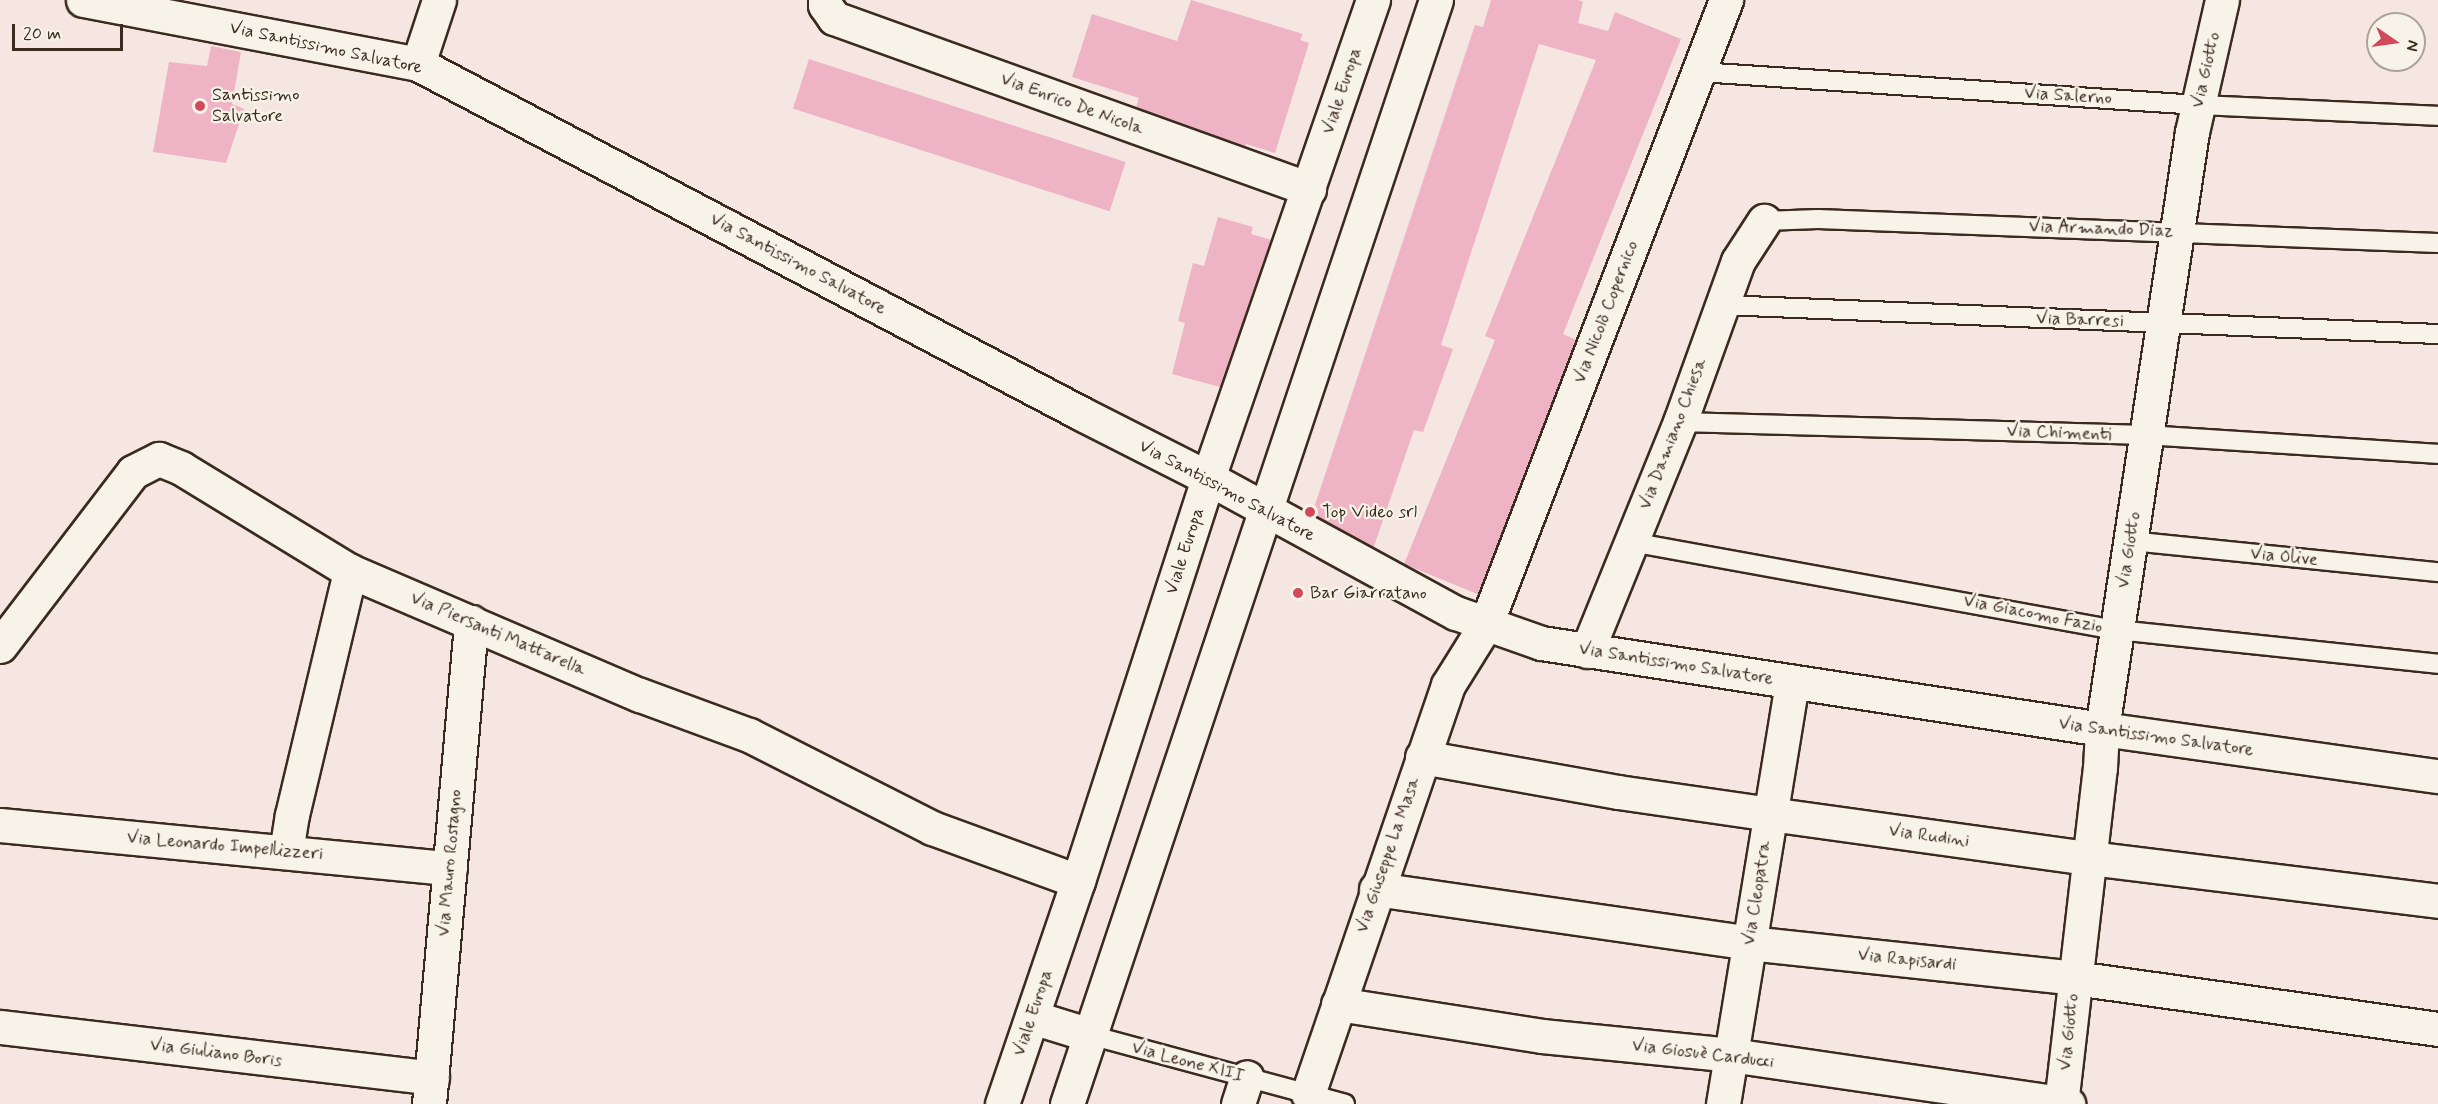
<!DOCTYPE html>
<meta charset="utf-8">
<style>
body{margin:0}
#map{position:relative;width:2438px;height:1104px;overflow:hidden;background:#f5e6e1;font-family:Mynerve,sans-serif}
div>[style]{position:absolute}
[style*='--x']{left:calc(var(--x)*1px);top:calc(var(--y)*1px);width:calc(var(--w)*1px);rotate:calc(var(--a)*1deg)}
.building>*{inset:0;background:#eeb4c5;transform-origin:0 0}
.roads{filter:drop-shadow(2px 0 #3b2a1e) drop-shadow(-2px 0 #3b2a1e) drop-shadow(0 2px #3b2a1e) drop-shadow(0 -2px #3b2a1e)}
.lane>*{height:18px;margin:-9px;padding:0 9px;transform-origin:9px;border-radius:9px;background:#f7f3e8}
.street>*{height:33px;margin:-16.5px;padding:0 16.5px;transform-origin:16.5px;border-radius:16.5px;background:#f7f3e8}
.secondary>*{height:33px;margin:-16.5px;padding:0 16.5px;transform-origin:16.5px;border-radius:16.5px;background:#f7f3e8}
.dots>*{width:16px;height:16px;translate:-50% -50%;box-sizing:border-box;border:3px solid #f7f3e8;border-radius:50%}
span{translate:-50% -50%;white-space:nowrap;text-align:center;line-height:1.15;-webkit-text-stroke:4.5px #f7f3e8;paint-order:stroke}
.street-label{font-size:18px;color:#3b2a1e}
.poi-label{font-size:18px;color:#3b2a1e}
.left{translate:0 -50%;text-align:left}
.north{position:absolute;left:2366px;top:12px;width:60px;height:60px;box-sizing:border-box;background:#f7f3e8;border:2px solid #aca397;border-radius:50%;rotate:103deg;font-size:16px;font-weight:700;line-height:24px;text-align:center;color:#3b2a1e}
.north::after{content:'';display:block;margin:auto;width:21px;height:27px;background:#d1495b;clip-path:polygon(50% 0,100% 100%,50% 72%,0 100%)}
.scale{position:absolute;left:12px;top:24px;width:111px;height:27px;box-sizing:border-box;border:3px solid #3b2a1e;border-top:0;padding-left:8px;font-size:18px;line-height:21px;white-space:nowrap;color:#3b2a1e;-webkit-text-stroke:4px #f7f3e8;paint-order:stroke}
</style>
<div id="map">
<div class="building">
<i style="clip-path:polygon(1191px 0,1303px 34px,1300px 40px,1309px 43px,1275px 153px,1246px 144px,1245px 149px,1134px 114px,1139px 98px,1072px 77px,1092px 14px,1177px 41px)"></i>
<i style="clip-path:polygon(1491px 0,1578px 0,1583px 2px,1578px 23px,1608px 31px,1615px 12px,1681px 39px,1563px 334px,1586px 344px,1487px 598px,1404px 564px,1495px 340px,1485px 336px,1596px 60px,1539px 44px,1441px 345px,1453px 349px,1423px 432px,1414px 430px,1372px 552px,1310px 520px,1475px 25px,1483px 27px)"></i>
<i style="clip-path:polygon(211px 46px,241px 52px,232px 104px,244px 109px,226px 163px,153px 152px,169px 62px,207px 66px)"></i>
<i style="left:809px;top:59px;width:333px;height:52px;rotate:18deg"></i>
<i style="clip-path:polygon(1218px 217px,1253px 227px,1251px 234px,1276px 241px,1235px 391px,1172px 374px,1185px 323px,1178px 321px,1193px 263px,1204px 266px)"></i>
</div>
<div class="roads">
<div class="lane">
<i style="--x:1699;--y:72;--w:500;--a:3.78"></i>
<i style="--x:2198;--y:105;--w:240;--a:2.6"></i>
<i style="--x:1764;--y:221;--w:54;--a:-2.1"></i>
<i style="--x:1818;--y:219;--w:620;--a:2.22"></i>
<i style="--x:1722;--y:305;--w:717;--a:2.32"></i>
<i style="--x:1680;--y:422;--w:467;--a:1.6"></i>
<i style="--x:2147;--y:435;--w:292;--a:3.7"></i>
<i style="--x:2131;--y:541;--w:309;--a:5.8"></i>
<i style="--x:1631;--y:542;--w:494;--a:10.3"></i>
<i style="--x:2117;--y:630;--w:323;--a:6"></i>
<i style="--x:1090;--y:1035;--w:264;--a:15.1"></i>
</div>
<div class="street">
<i style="--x:83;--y:0;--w:341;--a:10.8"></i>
<i style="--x:418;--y:64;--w:751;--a:27.79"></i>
<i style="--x:1082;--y:414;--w:141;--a:26.9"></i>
<i style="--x:1208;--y:478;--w:282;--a:28.6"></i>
<i style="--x:1456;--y:613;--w:90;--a:19.4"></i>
<i style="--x:1541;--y:643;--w:568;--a:8.72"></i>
<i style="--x:2102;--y:729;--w:339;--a:8"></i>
<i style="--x:825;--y:0;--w:5;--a:90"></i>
<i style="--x:825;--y:5;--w:16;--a:55"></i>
<i style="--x:834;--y:18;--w:505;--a:19.8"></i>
<i style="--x:418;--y:64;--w:67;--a:-71.8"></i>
<i style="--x:0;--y:646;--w:219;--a:-52.6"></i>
<i style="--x:133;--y:472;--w:29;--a:-27"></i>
<i style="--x:159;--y:459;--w:24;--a:22"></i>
<i style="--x:181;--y:468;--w:198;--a:31.4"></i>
<i style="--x:350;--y:571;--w:315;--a:23.2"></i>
<i style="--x:640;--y:695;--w:116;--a:20.2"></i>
<i style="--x:749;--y:735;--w:205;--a:26.9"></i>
<i style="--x:932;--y:828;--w:155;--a:20"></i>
<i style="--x:1587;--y:651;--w:247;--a:-67.9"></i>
<i style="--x:1680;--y:422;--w:171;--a:-70.2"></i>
<i style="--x:1738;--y:261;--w:48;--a:-57"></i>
<i style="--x:1422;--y:757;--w:199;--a:10.1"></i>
<i style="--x:1618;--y:792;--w:154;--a:8.2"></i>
<i style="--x:1770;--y:814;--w:322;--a:7.9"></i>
<i style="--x:2089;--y:858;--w:352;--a:7"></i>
<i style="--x:0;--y:825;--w:452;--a:5.5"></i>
<i style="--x:286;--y:852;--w:37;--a:-81"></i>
<i style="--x:292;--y:815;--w:251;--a:-76.6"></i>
<i style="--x:1376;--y:889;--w:377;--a:8.2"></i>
<i style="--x:1749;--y:943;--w:328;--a:6.1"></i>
<i style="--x:2075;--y:978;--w:367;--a:8"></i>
<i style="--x:1338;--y:1004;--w:206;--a:8.9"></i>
<i style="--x:1542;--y:1036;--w:190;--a:5.7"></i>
<i style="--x:1731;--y:1055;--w:341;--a:8.3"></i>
<i style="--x:1032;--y:1017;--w:61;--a:17.2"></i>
<i style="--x:0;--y:1027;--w:435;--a:6.7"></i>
<i style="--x:1308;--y:1094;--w:432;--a:-71.1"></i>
<i style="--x:1448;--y:685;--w:72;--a:-58.1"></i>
<i style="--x:1486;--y:624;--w:669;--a:-68.96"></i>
<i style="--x:429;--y:1104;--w:484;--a:-85"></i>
<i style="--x:1238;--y:1104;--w:28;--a:-72"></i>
<i style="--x:1723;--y:1104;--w:428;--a:-80.7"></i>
<i style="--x:2061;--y:1104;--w:338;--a:-83.4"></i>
<i style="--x:2100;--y:768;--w:39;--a:-87"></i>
<i style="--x:2102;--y:729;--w:604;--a:-81.43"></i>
<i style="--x:2192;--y:132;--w:135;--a:-77.2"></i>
</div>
<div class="secondary">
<i style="--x:1002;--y:1104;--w:236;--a:-71.2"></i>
<i style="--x:1078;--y:881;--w:423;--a:-72.1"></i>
<i style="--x:1208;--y:478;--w:506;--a:-70.96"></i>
<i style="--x:1067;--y:1104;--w:1164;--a:-71.52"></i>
</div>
</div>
<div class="dots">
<i style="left:200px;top:106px;background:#d1495b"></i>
<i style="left:1310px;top:512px;background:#d1495b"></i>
<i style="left:1298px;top:593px;background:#d1495b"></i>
</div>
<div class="street-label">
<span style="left:326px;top:48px;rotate:12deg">Via Santissimo Salvatore</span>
<span style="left:2206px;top:70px;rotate:-77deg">Via Giotto</span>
<span style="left:1342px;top:91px;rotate:-71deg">Viale Europa</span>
<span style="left:2068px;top:96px;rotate:4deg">Via Salerno</span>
<span style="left:1072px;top:104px;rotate:20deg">Via Enrico De Nicola</span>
<span style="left:2101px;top:229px;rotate:2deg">Via Armando Diaz</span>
<span style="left:798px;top:264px;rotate:28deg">Via Santissimo Salvatore</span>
<span style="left:1606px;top:312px;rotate:-69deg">Via Nicolò Copernico</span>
<span style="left:2080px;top:320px;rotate:2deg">Via Barresi</span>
<span style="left:2059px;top:433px;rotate:2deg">Via Chimenti</span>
<span style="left:1673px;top:434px;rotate:-69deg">Via Damiano Chiesa</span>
<span style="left:1227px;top:491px;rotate:28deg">Via Santissimo Salvatore</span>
<span style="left:2129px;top:550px;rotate:-81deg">Via Giotto</span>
<span style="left:1185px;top:551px;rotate:-72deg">Viale Europa</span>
<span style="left:2284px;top:557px;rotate:6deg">Via Olive</span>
<span style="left:2033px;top:614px;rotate:11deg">Via Giacomo Fazio</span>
<span style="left:498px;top:634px;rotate:23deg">Via Piersanti Mattarella</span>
<span style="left:1676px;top:664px;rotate:9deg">Via Santissimo Salvatore</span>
<span style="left:2156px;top:737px;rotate:8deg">Via Santissimo Salvatore</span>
<span style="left:1929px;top:836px;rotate:8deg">Via Rudini</span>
<span style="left:225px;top:846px;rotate:5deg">Via Leonardo Impellizzeri</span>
<span style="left:1388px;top:855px;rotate:-71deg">Via Giuseppe La Masa</span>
<span style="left:450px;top:863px;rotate:-85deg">Via Mauro Rostagno</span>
<span style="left:1757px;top:893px;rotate:-81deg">Via Cleopatra</span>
<span style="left:1907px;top:960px;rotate:6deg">Via Rapisardi</span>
<span style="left:1033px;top:1013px;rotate:-71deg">Viale Europa</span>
<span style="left:2069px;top:1032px;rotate:-84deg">Via Giotto</span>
<span style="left:216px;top:1053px;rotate:7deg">Via Giuliano Boris</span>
<span style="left:1703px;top:1054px;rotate:7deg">Via Giosuè Carducci</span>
<span style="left:1188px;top:1062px;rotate:15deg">Via Leone XIII</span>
</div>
<div class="poi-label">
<span class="left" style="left:212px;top:106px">Santissimo<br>Salvatore</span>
<span class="left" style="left:1322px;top:512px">Top Video srl</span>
<span class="left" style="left:1310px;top:593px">Bar Giarratano</span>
</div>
<div class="north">N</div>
<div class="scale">20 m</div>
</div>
